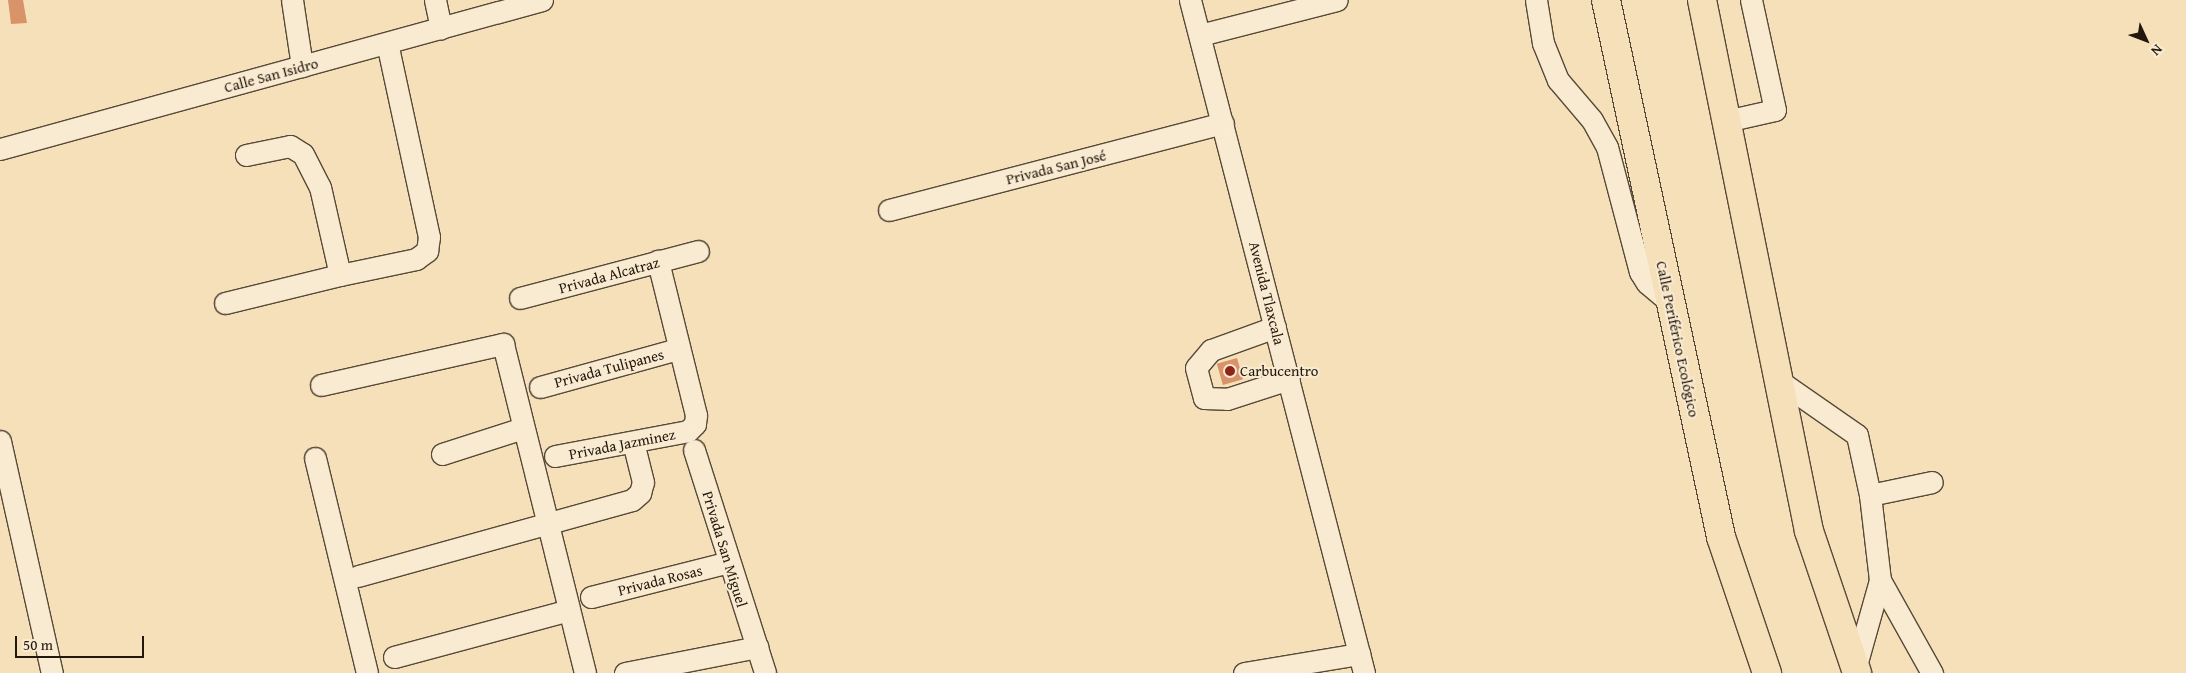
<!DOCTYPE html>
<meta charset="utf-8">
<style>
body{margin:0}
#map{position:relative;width:2186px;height:673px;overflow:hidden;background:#f6e0ba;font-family:"Gentium Book Plus",serif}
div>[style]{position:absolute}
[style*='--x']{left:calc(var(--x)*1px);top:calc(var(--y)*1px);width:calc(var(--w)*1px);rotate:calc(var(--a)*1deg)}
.building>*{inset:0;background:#d89369;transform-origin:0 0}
.roads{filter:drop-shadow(1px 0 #574937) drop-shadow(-1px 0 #574937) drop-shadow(0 1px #574937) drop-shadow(0 -1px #574937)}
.minor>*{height:21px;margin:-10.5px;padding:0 10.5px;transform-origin:10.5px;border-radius:10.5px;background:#f9ebd2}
.highway>*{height:28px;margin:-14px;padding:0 14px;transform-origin:14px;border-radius:14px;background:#f6e0ba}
.dots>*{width:14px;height:14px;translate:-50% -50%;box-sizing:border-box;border:2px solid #f9ebd2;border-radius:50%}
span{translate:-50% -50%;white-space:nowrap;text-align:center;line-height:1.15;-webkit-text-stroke:4px #f9ebd2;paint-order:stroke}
.street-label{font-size:15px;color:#22170b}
.poi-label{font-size:15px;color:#22170b}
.left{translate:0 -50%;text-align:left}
.north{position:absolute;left:2121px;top:15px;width:50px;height:50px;-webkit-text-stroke:4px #f9ebd2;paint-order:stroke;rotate:133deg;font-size:14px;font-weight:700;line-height:20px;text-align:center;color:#22170b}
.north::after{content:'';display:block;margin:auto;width:18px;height:22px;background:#22170b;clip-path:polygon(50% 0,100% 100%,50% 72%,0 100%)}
.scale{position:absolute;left:15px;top:636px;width:129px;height:22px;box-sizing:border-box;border:2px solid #22170b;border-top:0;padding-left:6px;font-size:15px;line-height:18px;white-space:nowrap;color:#22170b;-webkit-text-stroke:4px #f9ebd2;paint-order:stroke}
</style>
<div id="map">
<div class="building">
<i style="clip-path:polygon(8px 0,23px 0,27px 23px,11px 24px)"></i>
<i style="left:1237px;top:358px;width:22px;height:21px;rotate:74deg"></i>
</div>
<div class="roads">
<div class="minor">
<i style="--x:292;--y:0;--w:67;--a:81.4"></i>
<i style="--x:435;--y:0;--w:29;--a:78"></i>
<i style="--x:1190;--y:0;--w:695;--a:75.5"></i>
<i style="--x:1536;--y:0;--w:44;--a:80.8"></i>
<i style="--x:1543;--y:43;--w:40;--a:68"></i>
<i style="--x:1558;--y:80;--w:52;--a:49.6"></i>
<i style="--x:1592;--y:120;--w:31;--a:61"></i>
<i style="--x:1607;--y:147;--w:129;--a:75.2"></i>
<i style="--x:1640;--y:272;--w:13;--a:58"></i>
<i style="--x:1647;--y:283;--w:31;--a:40"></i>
<i style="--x:1200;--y:35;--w:141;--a:-14.3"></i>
<i style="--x:1726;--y:121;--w:50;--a:-12.7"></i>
<i style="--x:1775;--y:110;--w:113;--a:-102.3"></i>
<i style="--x:0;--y:149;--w:562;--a:-15.37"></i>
<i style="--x:246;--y:155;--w:45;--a:-11.6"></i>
<i style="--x:290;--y:146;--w:15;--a:32"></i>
<i style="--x:303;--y:154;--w:37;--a:63"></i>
<i style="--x:320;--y:187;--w:90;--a:77.2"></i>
<i style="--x:340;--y:275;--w:78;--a:-11.9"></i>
<i style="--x:416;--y:259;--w:14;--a:-36"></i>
<i style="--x:427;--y:251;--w:14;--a:-82"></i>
<i style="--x:429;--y:237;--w:198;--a:-102.2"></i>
<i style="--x:889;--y:210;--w:345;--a:-14.6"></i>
<i style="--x:520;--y:298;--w:184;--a:-14.8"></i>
<i style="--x:225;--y:303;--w:118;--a:-13.7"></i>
<i style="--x:1275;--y:327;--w:68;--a:160.2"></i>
<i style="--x:1211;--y:350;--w:23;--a:130"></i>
<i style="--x:1196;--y:368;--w:31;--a:75"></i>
<i style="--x:1204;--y:398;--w:23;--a:2"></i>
<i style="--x:1227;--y:399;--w:65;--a:-17.9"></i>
<i style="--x:1778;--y:380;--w:96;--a:34.8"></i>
<i style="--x:1857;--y:435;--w:61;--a:77.8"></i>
<i style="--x:1870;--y:495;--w:86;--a:83.3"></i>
<i style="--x:1880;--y:580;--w:92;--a:105.7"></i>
<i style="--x:321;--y:385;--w:187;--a:-12.7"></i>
<i style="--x:503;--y:344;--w:339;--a:76"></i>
<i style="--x:540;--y:387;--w:143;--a:-15.4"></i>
<i style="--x:0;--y:441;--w:238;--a:77.4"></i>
<i style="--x:694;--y:450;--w:234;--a:72.3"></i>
<i style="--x:442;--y:454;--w:85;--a:-17.8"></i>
<i style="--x:555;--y:456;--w:135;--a:-10.6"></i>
<i style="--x:688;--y:431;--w:10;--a:-45"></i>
<i style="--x:695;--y:424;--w:9;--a:-84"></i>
<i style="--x:696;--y:415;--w:159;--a:-103.9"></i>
<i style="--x:315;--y:458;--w:221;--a:76.4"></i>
<i style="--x:1870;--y:495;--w:63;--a:-11.8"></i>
<i style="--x:358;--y:576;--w:284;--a:-15.5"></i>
<i style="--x:632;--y:500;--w:11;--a:-41"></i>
<i style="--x:640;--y:493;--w:11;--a:-75"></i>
<i style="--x:643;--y:482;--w:41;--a:-104"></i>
<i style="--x:1880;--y:580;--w:107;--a:60.8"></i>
<i style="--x:591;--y:597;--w:142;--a:-14.2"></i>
<i style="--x:394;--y:657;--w:181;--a:-15"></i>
<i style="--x:625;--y:673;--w:135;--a:-11.1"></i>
<i style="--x:1244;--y:673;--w:117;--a:-9.4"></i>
</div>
<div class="highway">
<i style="--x:1606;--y:0;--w:549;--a:77.91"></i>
<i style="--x:1721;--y:537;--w:144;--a:71.3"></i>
<i style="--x:1702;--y:0;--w:542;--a:78.61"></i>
<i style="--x:1809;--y:531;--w:150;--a:71.3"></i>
</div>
</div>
<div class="dots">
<i style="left:1230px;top:371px;background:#8f2418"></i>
</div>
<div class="street-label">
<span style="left:271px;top:75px;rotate:-15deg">Calle San Isidro</span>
<span style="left:1056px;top:167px;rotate:-14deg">Privada San José</span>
<span style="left:609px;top:275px;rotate:-15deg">Privada Alcatraz</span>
<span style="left:1267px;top:293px;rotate:76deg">Avenida Tlaxcala</span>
<span style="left:1678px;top:339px;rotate:78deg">Calle Periférico Ecológico</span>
<span style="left:609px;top:368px;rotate:-15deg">Privada Tulipanes</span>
<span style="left:622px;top:444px;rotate:-11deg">Privada Jazminez</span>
<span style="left:725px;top:549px;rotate:73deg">Privada San Miguel</span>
<span style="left:660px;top:580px;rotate:-14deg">Privada Rosas</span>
</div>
<div class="poi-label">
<span class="left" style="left:1240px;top:371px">Carbucentro</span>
</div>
<div class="north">N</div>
<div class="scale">50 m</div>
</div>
